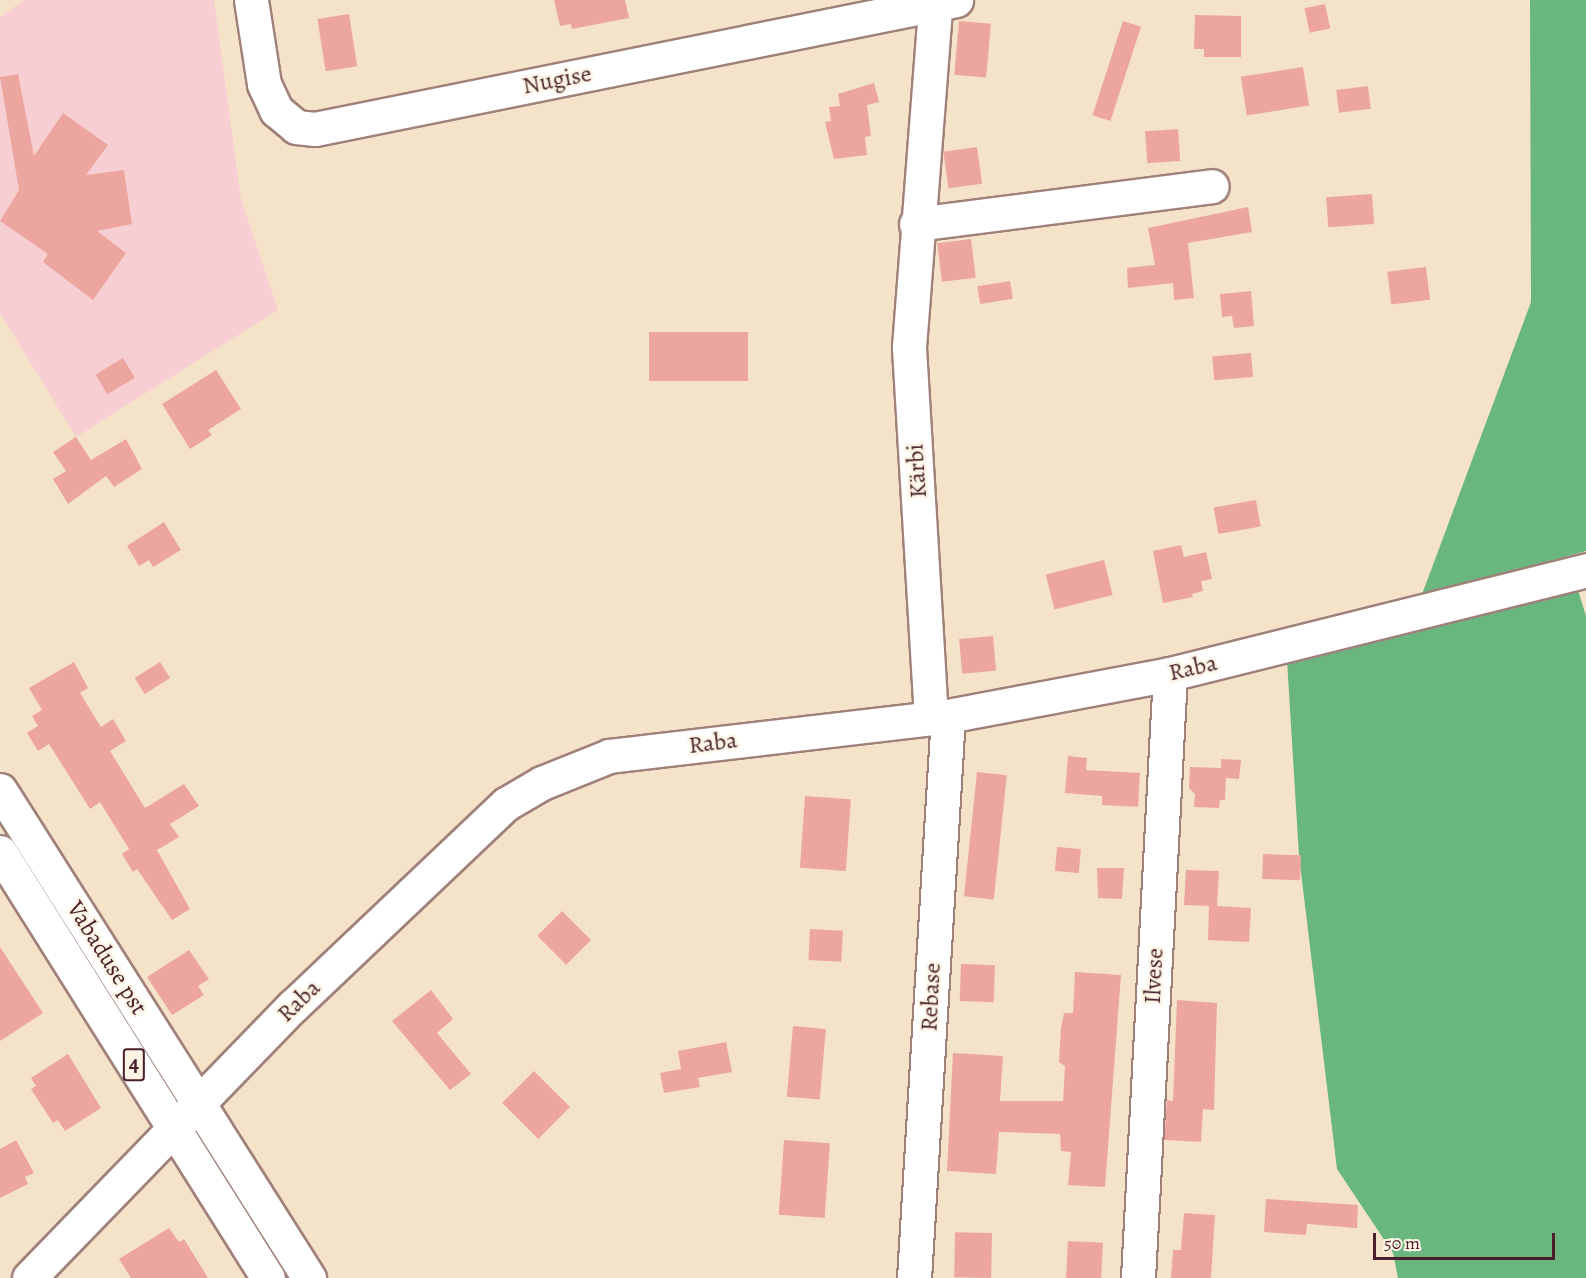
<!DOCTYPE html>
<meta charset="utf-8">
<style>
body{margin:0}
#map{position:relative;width:1586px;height:1278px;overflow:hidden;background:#f5e3c9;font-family:Alegreya,serif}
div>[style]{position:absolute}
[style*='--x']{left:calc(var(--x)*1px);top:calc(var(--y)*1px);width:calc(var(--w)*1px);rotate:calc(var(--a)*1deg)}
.built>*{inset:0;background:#f7cfd3}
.forest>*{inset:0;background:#69b67e}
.building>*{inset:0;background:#eda69f;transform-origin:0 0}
.roads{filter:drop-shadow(2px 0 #a0817a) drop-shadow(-2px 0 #a0817a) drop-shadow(0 2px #a0817a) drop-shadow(0 -2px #a0817a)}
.minor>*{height:33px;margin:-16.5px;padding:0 16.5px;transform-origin:16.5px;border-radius:16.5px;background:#fff}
.highway>*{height:33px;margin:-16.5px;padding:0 16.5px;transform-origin:16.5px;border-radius:16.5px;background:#fff}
span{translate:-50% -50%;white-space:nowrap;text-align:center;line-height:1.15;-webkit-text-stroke:5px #fcf5e5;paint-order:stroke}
.shield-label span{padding:2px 4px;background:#fcf5e5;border:2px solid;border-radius:4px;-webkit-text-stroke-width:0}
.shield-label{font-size:22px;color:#4a1f2b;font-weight:700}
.street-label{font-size:24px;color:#4a1f2b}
.scale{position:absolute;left:1373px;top:1233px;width:182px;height:27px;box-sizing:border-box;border:3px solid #4a1f2b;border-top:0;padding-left:8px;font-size:18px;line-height:21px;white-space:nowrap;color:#4a1f2b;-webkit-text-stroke:4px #fcf5e5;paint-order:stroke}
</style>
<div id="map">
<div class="built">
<i style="clip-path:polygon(24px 0,214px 0,241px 199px,278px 310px,76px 437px,0 313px,0 17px)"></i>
</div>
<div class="forest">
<i style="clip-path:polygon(1530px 0,1586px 0,1586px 551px,1421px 597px,1531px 302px)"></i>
<i style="clip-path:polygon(1577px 587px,1586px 616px,1586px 1278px,1398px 1278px,1393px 1253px,1337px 1169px,1299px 856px,1287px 660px)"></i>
</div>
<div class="building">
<i style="clip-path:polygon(554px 0,625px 0,629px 18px,572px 29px,571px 24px,560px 26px)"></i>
<i style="left:1325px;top:4px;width:25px;height:21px;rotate:78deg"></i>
<i style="left:349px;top:14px;width:53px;height:32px;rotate:81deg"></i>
<i style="clip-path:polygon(1195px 15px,1241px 16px,1241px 57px,1204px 57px,1204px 49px,1194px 49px)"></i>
<i style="left:959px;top:21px;width:32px;height:54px;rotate:5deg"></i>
<i style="left:1123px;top:21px;width:19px;height:99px;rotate:18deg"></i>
<i style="left:1303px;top:67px;width:39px;height:63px;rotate:81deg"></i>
<i style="clip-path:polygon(18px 74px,34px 156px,63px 113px,108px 145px,86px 175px,124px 170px,132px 224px,97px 231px,126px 253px,93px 300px,43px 262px,48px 254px,0 221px,19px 190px,0 77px)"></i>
<i style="clip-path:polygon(874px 83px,879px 102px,867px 105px,871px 136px,865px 137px,867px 155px,834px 159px,825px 122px,831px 121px,829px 107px,840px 106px,838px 94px)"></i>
<i style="left:1368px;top:86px;width:23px;height:32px;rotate:83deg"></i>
<i style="left:1178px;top:129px;width:32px;height:33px;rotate:86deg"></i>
<i style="left:977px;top:147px;width:37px;height:34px;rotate:82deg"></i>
<i style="left:1372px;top:194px;width:30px;height:46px;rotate:86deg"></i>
<i style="clip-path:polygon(1248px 207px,1252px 232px,1188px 243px,1194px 298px,1174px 300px,1173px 283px,1128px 288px,1127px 268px,1155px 265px,1148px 228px)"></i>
<i style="left:971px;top:239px;width:39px;height:34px;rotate:83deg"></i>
<i style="left:1426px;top:267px;width:33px;height:39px;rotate:83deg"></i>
<i style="left:1010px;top:281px;width:18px;height:33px;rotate:81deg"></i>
<i style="clip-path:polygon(1251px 291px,1254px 326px,1234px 328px,1232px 316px,1222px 317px,1220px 294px)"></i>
<i style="left:748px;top:332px;width:49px;height:99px;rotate:90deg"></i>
<i style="left:1251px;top:353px;width:24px;height:39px;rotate:85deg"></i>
<i style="left:123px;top:358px;width:23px;height:32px;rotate:59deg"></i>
<i style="clip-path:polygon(216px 370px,241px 409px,208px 430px,212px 435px,190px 449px,162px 404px)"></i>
<i style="clip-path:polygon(76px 437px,91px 460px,126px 439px,142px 469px,114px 487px,106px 476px,68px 504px,53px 479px,66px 471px,53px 452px)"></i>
<i style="left:1256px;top:500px;width:27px;height:43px;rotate:80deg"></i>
<i style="clip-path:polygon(164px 522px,181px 550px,153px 567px,149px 560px,139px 566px,127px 546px)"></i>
<i style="clip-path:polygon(1181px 545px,1184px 557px,1206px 552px,1212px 579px,1201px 581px,1203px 591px,1192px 594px,1193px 597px,1163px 603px,1153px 551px)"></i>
<i style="left:1104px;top:560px;width:36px;height:60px;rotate:76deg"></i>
<i style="left:993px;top:636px;width:35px;height:34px;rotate:85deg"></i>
<i style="clip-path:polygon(74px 662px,88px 688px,80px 693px,101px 727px,113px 719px,126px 741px,110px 751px,145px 808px,184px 784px,199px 806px,170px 824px,179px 837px,157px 850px,190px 909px,172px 920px,137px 869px,133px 872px,122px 854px,129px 849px,100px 802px,90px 809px,49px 744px,38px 751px,27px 733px,38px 726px,32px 716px,42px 710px,29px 688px)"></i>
<i style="left:160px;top:662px;width:19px;height:30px;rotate:58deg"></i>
<i style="clip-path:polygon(1068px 756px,1087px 758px,1086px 770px,1140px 773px,1138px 807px,1102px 805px,1102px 796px,1065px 793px)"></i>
<i style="clip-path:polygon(1221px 759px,1241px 760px,1239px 779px,1226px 778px,1225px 800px,1220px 800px,1219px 808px,1194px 807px,1195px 794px,1189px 788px,1190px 767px,1221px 768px)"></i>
<i style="left:977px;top:772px;width:30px;height:125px;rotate:6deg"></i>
<i style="left:805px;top:796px;width:46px;height:72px;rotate:4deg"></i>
<i style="left:1057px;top:847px;width:24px;height:24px;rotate:5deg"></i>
<i style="left:1263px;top:854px;width:38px;height:25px;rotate:2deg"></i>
<i style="clip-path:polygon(1097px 868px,1124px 868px,1122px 899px,1098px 898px)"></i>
<i style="clip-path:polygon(1186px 870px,1219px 871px,1217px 906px,1251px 908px,1249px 942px,1208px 940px,1209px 906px,1184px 905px)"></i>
<i style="left:562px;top:911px;width:41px;height:35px;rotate:45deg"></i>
<i style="left:810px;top:929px;width:33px;height:31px;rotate:3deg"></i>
<i style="clip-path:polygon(0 947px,43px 1013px,0 1041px)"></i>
<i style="clip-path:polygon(189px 950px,209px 979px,198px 986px,204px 995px,172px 1015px,147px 977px)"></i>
<i style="left:961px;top:964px;width:34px;height:37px;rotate:2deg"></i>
<i style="clip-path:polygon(1075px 972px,1121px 975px,1105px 1187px,1068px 1185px,1071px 1152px,1061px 1151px,1060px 1134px,999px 1132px,996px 1174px,947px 1171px,953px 1053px,1003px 1056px,1000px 1101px,1063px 1101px,1065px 1066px,1059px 1062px,1061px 1028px,1064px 1013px,1073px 1013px)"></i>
<i style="clip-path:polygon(431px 990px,453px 1019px,437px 1033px,471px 1074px,450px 1090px,392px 1021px)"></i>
<i style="clip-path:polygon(1177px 1000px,1217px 1003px,1214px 1110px,1203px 1109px,1201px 1142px,1164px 1140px,1167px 1100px,1173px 1101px)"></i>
<i style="left:793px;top:1026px;width:33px;height:71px;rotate:5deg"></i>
<i style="clip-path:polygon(726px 1042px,732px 1072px,698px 1078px,700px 1087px,664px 1093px,660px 1073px,681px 1069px,678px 1051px)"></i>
<i style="clip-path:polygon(68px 1054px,101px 1108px,65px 1131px,58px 1120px,53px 1123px,31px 1089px,36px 1086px,31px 1078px)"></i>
<i style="left:534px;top:1071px;width:51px;height:45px;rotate:45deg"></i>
<i style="clip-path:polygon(16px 1140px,34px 1173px,25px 1177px,28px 1184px,0 1198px,0 1149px)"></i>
<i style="left:784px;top:1140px;width:46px;height:75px;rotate:4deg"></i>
<i style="clip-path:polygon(1266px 1199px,1358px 1205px,1357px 1228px,1307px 1224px,1306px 1235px,1264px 1232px)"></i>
<i style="clip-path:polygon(1184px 1213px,1215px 1215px,1211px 1278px,1171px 1278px,1173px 1250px,1181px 1250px)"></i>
<i style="clip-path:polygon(169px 1228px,179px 1242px,184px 1239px,208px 1278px,131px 1278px,119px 1259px)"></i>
<i style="left:992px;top:1233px;width:45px;height:37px;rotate:91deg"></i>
<i style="left:1068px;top:1241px;width:35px;height:37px;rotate:3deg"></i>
</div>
<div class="roads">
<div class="minor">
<i style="--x:251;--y:0;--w:85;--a:81.2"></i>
<i style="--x:264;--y:84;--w:29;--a:65"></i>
<i style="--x:276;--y:110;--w:26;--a:40"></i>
<i style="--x:296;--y:127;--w:19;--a:6"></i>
<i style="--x:315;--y:129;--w:654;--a:-11.38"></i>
<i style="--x:916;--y:224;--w:298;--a:-7.3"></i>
<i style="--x:931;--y:718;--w:372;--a:-93.4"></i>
<i style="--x:909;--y:347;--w:348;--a:-85.6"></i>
<i style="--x:29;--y:1278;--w:379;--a:-45.9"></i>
<i style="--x:293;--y:1006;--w:294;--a:-43.5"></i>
<i style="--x:506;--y:804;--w:42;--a:-30.3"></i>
<i style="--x:542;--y:783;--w:72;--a:-21.9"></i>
<i style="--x:609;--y:756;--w:341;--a:-6.7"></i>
<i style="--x:948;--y:716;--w:226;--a:-10.7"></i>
<i style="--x:1170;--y:674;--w:429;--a:-14"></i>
<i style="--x:914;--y:1278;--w:563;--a:-86.54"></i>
<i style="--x:1138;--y:1278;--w:605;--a:-86.97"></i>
</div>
<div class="highway">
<i style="--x:0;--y:790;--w:578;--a:57.66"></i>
<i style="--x:0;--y:852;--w:503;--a:57.83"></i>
</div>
</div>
<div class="shield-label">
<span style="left:134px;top:1065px">4</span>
</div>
<div class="street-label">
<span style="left:557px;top:80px;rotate:-11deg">Nugise</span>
<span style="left:917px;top:471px;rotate:-94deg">Kärbi</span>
<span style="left:1193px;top:668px;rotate:-13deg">Raba</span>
<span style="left:713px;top:743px;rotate:-7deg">Raba</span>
<span style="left:107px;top:958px;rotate:58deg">Vabaduse pst</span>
<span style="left:1154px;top:976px;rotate:-87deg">Ilvese</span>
<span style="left:931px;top:997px;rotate:-87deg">Rebase</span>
<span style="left:299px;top:1001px;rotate:-44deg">Raba</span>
</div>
<div class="scale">50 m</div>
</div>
